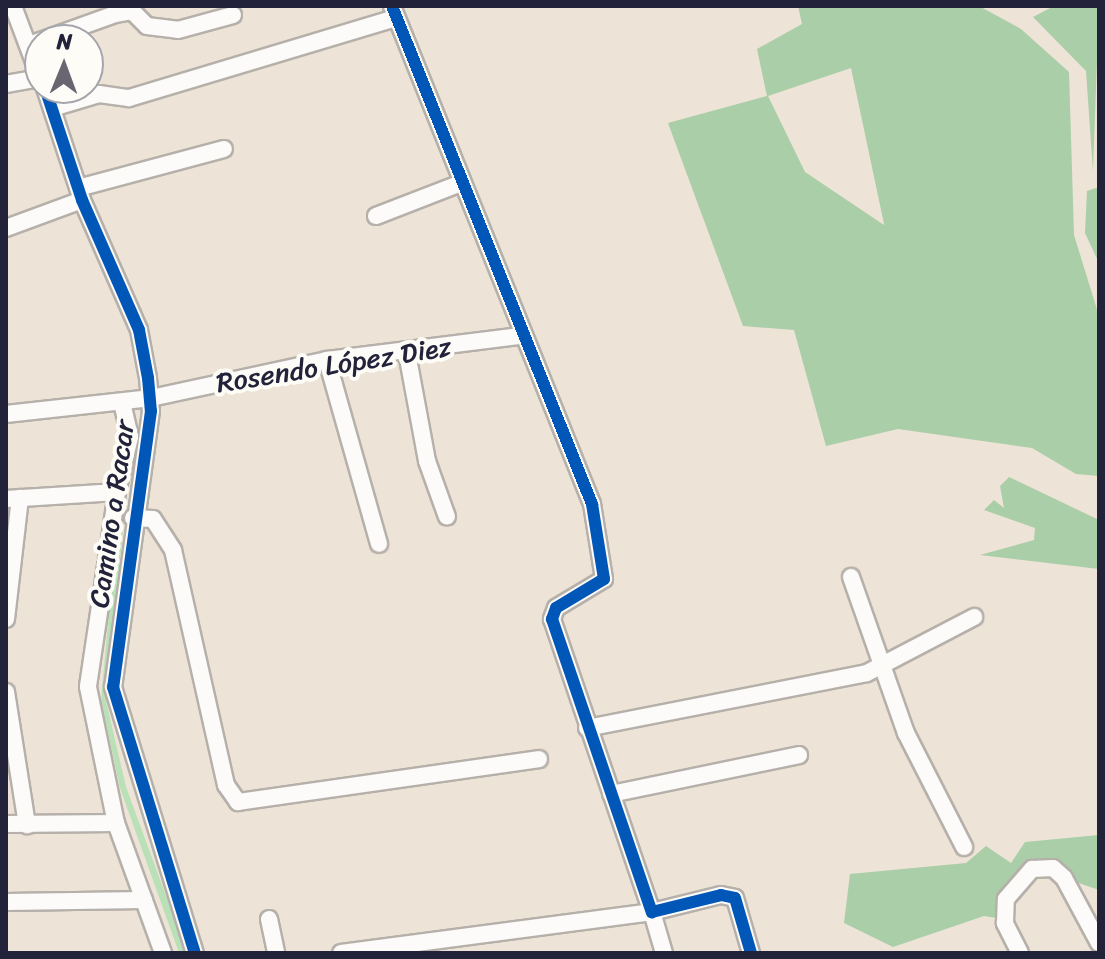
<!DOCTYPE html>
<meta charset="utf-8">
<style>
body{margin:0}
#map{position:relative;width:1105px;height:959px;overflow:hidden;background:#ede3d6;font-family:Sriracha,sans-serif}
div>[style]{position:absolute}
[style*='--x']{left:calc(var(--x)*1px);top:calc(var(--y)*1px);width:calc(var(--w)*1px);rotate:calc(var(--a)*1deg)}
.green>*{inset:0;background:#b9e0b6}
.forest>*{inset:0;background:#aacea8}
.roads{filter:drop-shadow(2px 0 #b6b0aa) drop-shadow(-2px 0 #b6b0aa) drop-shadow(0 2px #b6b0aa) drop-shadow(0 -2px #b6b0aa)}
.minor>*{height:16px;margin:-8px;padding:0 8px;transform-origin:8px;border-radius:8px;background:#fcfbf9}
.cycleway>*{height:12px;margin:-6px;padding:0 6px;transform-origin:6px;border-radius:6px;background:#0057b8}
span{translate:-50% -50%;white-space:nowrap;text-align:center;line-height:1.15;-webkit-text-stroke:8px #fdfcf7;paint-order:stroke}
.street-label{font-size:28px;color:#22223b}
.frame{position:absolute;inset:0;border:8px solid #22223b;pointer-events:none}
.north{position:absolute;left:24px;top:24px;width:80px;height:80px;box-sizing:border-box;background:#fdfcf7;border:2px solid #a5a5ac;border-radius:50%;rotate:1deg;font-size:22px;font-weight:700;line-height:32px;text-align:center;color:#22223b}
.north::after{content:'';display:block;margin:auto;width:28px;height:36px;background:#696671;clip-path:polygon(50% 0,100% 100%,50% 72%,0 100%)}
</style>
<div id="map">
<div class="green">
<i style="clip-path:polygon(120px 491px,126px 500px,106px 701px,126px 787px,187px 953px,179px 953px,120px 788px,101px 700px)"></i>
</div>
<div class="forest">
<i style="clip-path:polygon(evenodd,798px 6px,979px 6px,1021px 29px,1069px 72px,1074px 235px,1099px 316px,1099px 476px,1076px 474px,1032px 448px,898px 429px,826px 446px,794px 330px,743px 326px,668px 123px,767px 96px,757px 49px,802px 24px,798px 6px,851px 68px,884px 224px,884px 225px,805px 172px,768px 96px,851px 68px)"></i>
<i style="clip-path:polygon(1054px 6px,1099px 6px,1093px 171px,1086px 71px,1033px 17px)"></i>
<i style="clip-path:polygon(1099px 187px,1099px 263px,1085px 233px,1087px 191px)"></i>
<i style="clip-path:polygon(1009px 477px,1099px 520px,1099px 569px,980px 555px,1034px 540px,1035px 528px,984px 510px,994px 500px,1004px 508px,1000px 486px)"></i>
<i style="clip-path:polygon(1099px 835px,1099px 890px,1029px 866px,1000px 894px,997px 918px,984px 916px,893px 947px,844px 923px,850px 874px,966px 863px,986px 846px,1011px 863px,1025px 842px)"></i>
</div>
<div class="roads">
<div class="minor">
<i style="--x:13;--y:6;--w:77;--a:69.4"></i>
<i style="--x:392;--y:6;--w:537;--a:68.12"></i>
<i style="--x:592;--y:504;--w:76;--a:80.9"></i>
<i style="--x:604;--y:579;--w:56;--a:148.9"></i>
<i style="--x:556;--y:608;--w:12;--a:110"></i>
<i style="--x:552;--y:619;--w:310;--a:71.2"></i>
<i style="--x:652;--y:912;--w:71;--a:-13.8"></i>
<i style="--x:721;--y:895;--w:14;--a:12"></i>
<i style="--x:735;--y:898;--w:57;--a:73.8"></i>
<i style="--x:29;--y:45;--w:91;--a:-19.8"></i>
<i style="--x:115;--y:14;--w:17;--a:-10"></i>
<i style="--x:132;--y:11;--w:21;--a:45"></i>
<i style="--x:147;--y:26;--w:31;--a:7"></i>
<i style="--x:178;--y:30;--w:57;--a:-15.3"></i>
<i style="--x:6;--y:84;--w:35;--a:-10"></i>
<i style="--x:45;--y:88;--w:118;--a:71.7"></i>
<i style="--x:82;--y:200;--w:142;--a:66.3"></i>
<i style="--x:139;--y:330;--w:49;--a:79.4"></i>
<i style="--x:148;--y:378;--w:33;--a:85"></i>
<i style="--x:151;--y:411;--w:279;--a:97.8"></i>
<i style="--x:113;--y:687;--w:278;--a:72.9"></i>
<i style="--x:52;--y:108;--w:49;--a:-16.6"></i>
<i style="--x:99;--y:94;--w:30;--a:8"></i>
<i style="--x:129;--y:98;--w:279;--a:-16.7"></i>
<i style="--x:78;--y:188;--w:151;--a:-15"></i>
<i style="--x:376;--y:216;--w:91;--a:-21.2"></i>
<i style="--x:6;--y:228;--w:81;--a:-20.2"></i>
<i style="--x:407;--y:353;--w:110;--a:79.5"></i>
<i style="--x:427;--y:461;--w:59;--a:70.3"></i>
<i style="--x:327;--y:360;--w:191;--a:74.2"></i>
<i style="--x:6;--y:414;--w:146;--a:-6.3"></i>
<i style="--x:151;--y:398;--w:180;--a:-12.2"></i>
<i style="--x:327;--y:360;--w:193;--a:-7.1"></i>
<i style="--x:117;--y:492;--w:197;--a:98.5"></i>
<i style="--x:88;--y:687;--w:139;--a:78.4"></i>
<i style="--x:116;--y:823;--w:138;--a:70.1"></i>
<i style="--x:6;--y:499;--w:111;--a:-3.6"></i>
<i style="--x:117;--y:492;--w:57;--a:-76.7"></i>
<i style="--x:130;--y:437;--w:36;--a:-103"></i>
<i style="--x:133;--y:518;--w:20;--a:3"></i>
<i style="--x:153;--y:519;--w:37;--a:57"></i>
<i style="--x:173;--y:550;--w:241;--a:77.3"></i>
<i style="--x:226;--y:785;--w:21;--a:55"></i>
<i style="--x:238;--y:802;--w:304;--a:-8.1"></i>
<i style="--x:851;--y:577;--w:165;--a:70.6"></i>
<i style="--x:906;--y:733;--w:128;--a:63"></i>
<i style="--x:6;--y:619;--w:122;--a:-83.4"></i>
<i style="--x:6;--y:692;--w:135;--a:81"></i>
<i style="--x:587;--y:728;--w:285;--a:-11.1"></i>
<i style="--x:867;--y:673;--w:121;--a:-27.6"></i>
<i style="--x:611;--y:794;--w:192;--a:-11.7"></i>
<i style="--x:6;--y:824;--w:110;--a:-0.5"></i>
<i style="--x:6;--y:902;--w:138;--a:-0.8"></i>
<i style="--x:269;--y:919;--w:35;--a:78"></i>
<i style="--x:341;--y:953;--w:314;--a:-7.5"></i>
<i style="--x:652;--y:912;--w:43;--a:73.7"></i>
<i style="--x:1020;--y:953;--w:34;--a:-117"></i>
<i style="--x:1005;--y:923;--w:24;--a:-88"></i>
<i style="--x:1006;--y:899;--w:40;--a:-49"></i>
<i style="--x:1032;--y:869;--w:21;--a:-3"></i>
<i style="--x:1053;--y:868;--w:15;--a:42"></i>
<i style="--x:1064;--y:878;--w:74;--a:61.7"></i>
</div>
</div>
<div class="cycleway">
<i style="--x:392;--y:6;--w:537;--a:68.12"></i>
<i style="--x:592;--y:504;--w:76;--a:80.9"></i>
<i style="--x:604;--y:579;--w:56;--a:148.9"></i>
<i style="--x:556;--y:608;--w:12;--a:110"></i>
<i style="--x:552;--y:619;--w:310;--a:71.2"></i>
<i style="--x:652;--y:912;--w:71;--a:-13.8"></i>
<i style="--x:721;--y:895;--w:14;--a:12"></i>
<i style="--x:735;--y:898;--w:57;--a:73.8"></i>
<i style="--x:45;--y:88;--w:118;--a:71.7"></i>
<i style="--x:82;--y:200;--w:142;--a:66.3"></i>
<i style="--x:139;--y:330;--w:49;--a:79.4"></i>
<i style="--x:148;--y:378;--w:33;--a:85"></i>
<i style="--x:151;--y:411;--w:279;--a:97.8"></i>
<i style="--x:113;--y:687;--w:278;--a:72.9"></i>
</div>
<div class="street-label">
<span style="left:334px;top:365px;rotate:-9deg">Rosendo López Diez</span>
<span style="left:112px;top:514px;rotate:-82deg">Camino a Racar</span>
</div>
<div class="frame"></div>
<div class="north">N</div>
</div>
